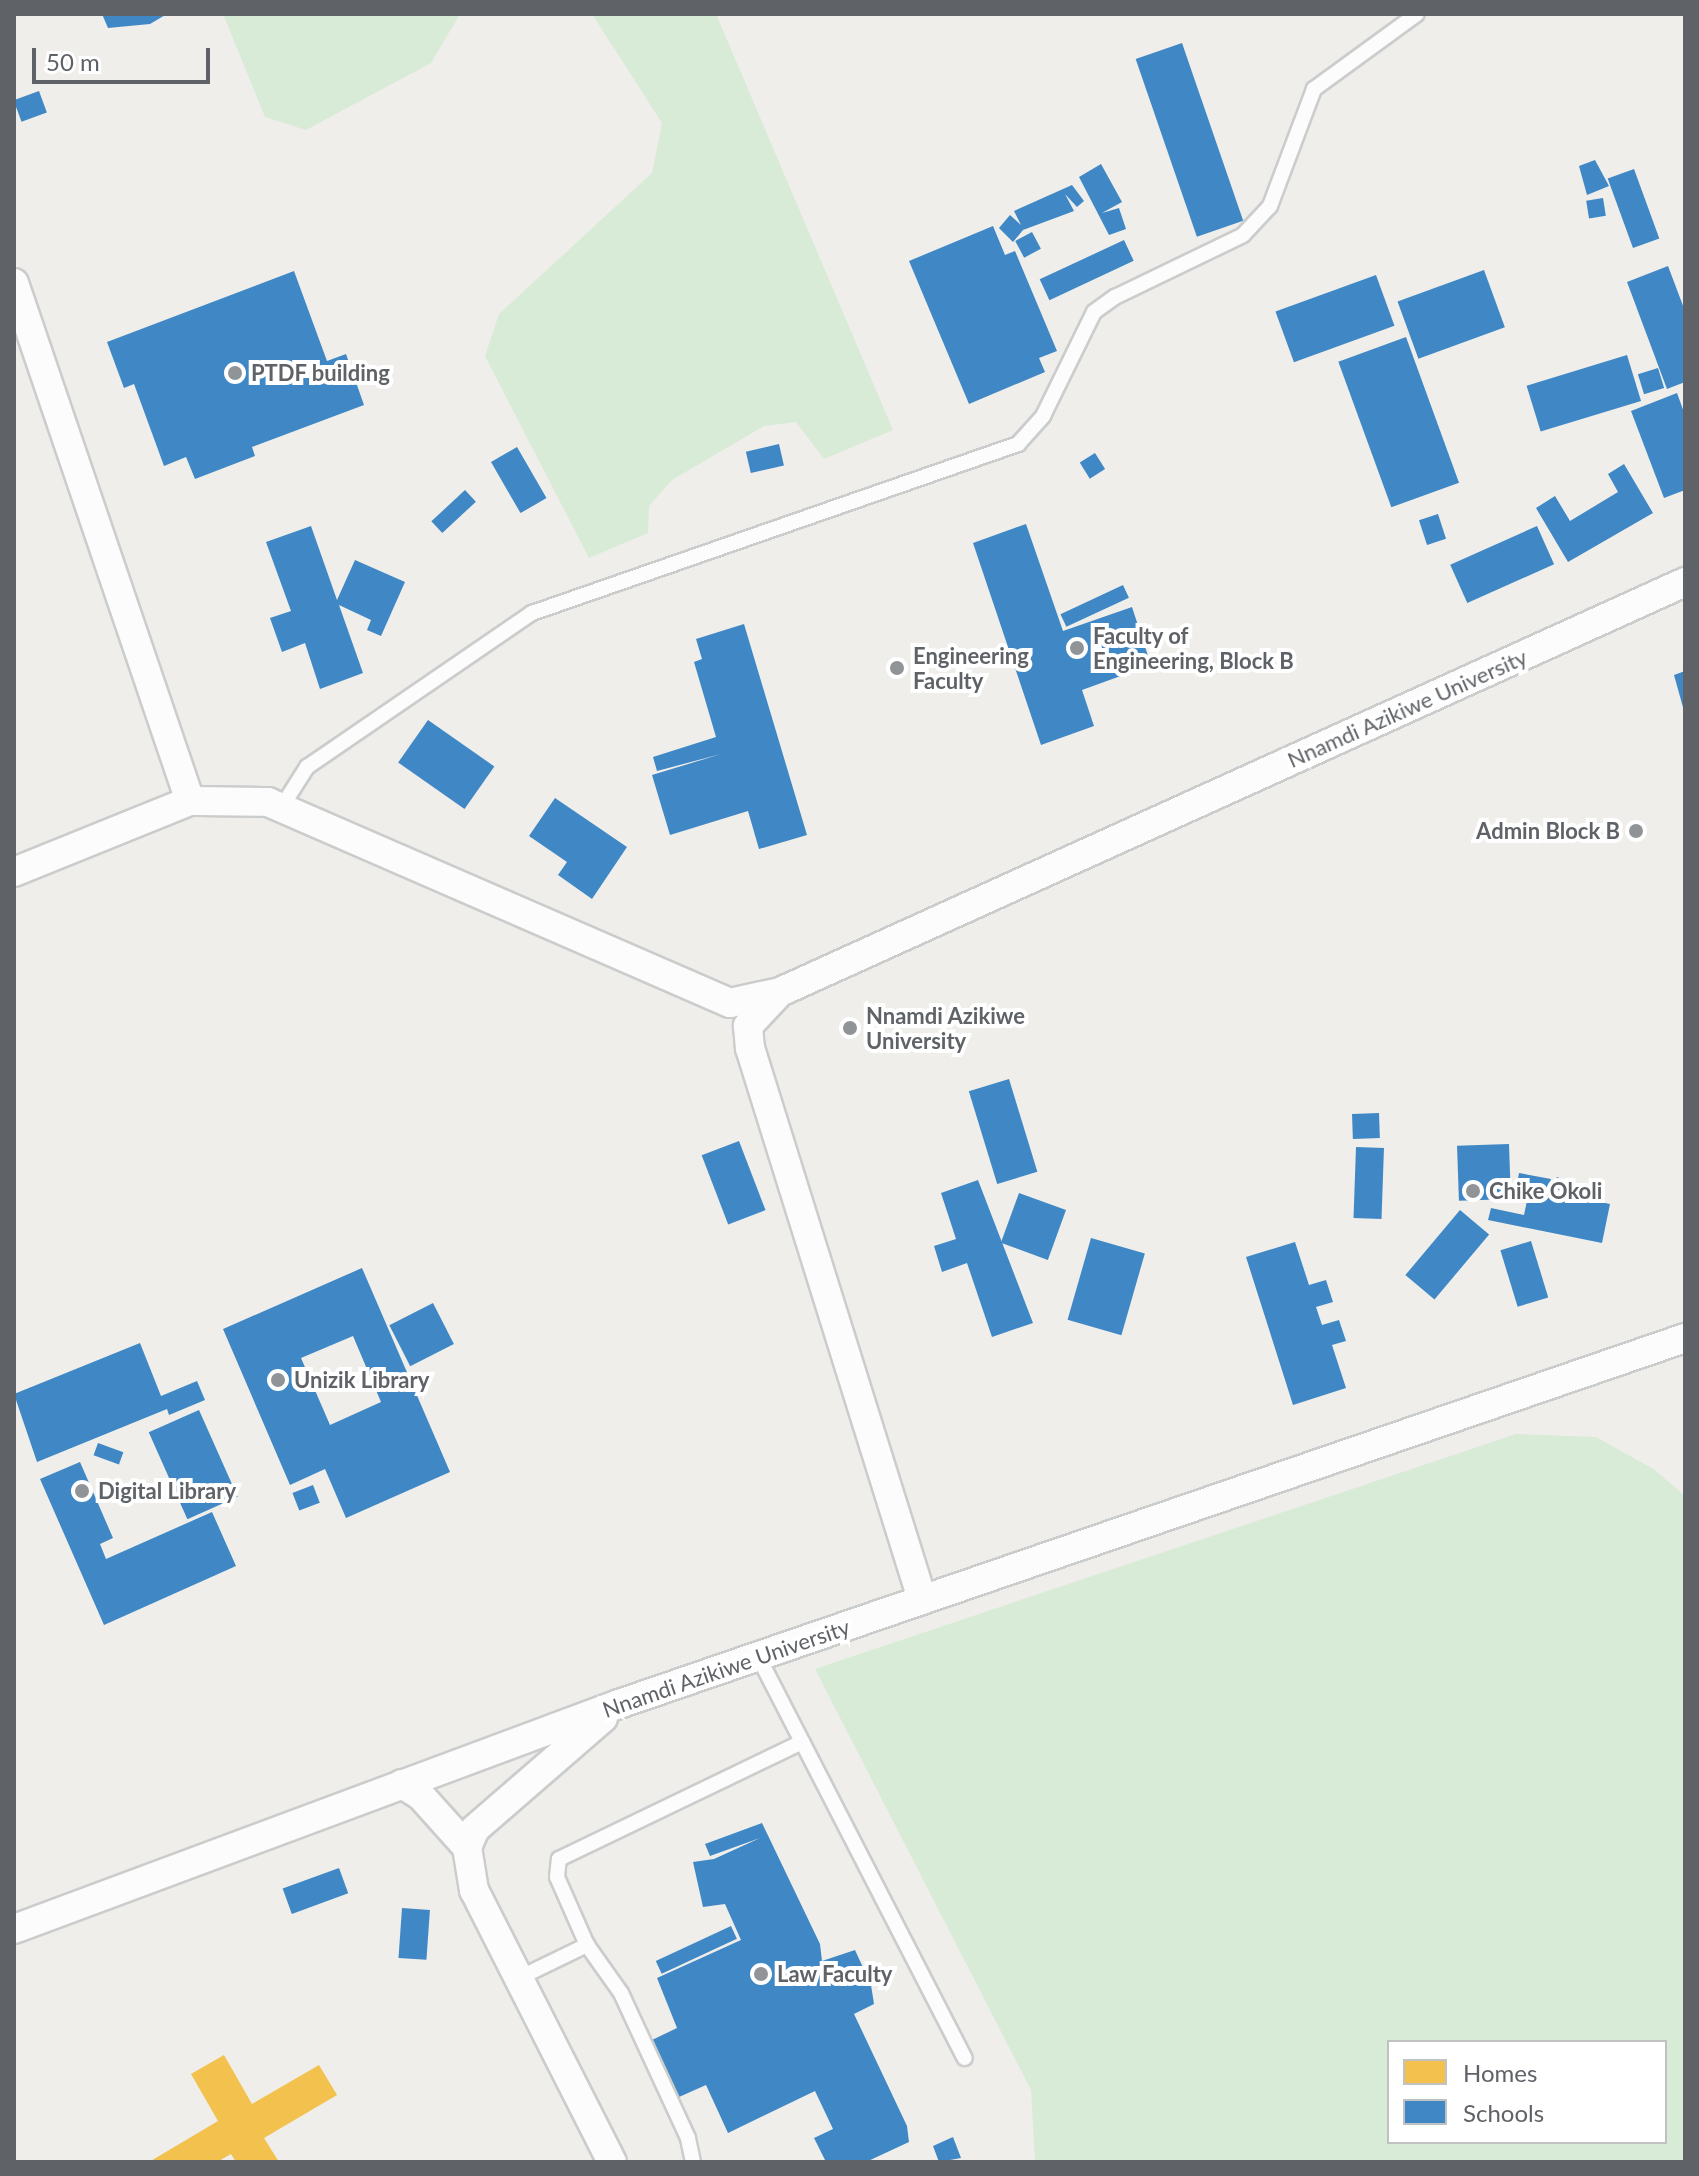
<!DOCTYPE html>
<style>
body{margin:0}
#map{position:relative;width:1699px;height:2176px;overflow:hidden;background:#efeeea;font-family:Lato,sans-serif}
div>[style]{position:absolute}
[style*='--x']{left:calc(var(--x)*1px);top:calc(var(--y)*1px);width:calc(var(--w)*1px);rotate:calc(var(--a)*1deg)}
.green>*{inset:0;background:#d8ebd6}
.homes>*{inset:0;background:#f2c14e}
.schools>*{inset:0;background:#3f88c5;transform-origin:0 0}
.roads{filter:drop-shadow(2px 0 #cbcccc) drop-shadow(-2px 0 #cbcccc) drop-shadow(0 2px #cbcccc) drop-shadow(0 -2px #cbcccc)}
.lane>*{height:14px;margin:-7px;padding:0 7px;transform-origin:7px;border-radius:7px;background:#fdfcfc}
.street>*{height:28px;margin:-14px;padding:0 14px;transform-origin:14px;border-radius:14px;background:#fdfcfc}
.dots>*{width:22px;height:22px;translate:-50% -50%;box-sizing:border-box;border:4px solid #fff;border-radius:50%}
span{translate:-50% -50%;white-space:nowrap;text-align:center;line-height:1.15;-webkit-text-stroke:8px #fff;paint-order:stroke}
.poi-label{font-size:22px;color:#5f6368;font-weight:700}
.left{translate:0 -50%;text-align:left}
.right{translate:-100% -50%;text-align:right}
.street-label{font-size:22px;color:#5f6368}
.frame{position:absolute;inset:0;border:16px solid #5f6368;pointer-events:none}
.legend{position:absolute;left:1387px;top:2040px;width:280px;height:104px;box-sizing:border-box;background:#fff;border:2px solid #bfc1c3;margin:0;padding:10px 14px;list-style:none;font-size:24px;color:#5f6368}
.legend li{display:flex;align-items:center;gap:16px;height:40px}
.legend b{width:40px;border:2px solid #bfc1c3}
.scale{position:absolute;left:32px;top:48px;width:178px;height:36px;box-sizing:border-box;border:4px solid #5f6368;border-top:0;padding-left:10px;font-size:24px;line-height:28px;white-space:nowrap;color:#5f6368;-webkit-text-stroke:6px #fff;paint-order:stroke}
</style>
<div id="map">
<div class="green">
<i style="clip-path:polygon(223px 14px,460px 14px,431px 63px,306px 130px,265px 117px)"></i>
<i style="clip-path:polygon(592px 14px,716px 14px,893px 430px,824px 459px,796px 422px,764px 426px,672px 480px,649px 506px,648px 533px,589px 558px,485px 356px,499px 314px,652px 173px,662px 123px)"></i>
<i style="clip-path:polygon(evenodd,1516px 1434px,1596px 1437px,1655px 1470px,1685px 1496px,1685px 2162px,1035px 2162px,1031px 2090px,815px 1669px,1516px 1434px,1389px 2042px,1665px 2042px,1665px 2142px,1389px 2142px,1389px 2042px)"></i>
</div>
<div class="homes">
<i style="clip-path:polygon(224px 2055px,252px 2104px,319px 2065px,337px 2095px,264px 2138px,279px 2162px,236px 2162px,231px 2154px,217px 2162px,149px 2162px,218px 2121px,191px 2074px)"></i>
</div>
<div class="schools">
<i style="clip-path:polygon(102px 14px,167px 14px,150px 24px,108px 28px)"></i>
<i style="left:1182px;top:43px;width:188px;height:49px;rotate:71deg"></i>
<i style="left:39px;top:91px;width:23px;height:27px;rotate:70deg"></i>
<i style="clip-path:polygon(1595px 160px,1609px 186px,1587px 195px,1579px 166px)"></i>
<i style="clip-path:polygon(1101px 164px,1122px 202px,1102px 213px,1119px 208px,1126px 229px,1109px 235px,1079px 177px)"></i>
<i style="left:1634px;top:169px;width:74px;height:28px;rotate:70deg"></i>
<i style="clip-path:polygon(1072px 185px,1084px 201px,1077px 207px,1065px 194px,1074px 211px,1023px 230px,1013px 242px,999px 228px,1010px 215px,1021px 225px,1014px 211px)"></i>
<i style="left:1603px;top:198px;width:18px;height:17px;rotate:81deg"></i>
<i style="clip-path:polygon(993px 226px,1005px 255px,1015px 251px,1057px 351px,1039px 358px,1045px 372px,969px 404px,909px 261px)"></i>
<i style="left:1032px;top:232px;width:19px;height:19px;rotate:62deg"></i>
<i style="left:1124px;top:240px;width:23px;height:93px;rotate:65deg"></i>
<i style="clip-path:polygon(1668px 266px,1685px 311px,1685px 382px,1667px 389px,1627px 282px)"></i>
<i style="left:1484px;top:270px;width:61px;height:92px;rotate:70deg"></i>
<i style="clip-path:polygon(294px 271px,327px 361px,346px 354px,364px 405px,252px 447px,255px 456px,195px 479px,186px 457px,164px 466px,134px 384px,124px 388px,107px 342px)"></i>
<i style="left:1376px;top:275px;width:54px;height:107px;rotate:70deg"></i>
<i style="left:1406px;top:337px;width:155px;height:72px;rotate:70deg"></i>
<i style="left:1627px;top:355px;width:48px;height:105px;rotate:73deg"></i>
<i style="left:1658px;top:368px;width:21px;height:21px;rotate:73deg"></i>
<i style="clip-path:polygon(1677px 393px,1685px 415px,1685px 490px,1664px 498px,1631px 411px)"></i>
<i style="left:779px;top:444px;width:22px;height:34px;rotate:77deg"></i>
<i style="left:517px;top:447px;width:59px;height:30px;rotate:60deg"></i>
<i style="left:1095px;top:453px;width:19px;height:18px;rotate:58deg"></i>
<i style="clip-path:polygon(1624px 464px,1653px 513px,1568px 562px,1536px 508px,1555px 496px,1570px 521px,1618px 492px,1608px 474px)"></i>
<i style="left:465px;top:490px;width:16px;height:46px;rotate:47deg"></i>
<i style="left:1438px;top:514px;width:26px;height:20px;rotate:72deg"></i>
<i style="clip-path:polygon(1026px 524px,1063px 631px,1132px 607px,1151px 665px,1082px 690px,1094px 726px,1041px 745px,973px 543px)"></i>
<i style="clip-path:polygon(311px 526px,337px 600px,355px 560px,405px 582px,381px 636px,367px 630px,371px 620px,339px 605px,363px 673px,320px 689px,305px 643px,282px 652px,270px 618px,291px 611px,266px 542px)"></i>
<i style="left:1537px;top:526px;width:42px;height:95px;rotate:66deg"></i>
<i style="left:1123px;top:585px;width:14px;height:69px;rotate:65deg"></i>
<i style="clip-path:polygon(744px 624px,807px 835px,759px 849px,748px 811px,670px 835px,652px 775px,721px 754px,657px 771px,653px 757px,716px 737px,694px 662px,702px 659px,696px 639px)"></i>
<i style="clip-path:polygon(1685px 671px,1685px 710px,1684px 711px,1674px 675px)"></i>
<i style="left:428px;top:720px;width:81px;height:52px;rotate:35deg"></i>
<i style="clip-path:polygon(555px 798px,627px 847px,592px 899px,558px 875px,567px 862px,529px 836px)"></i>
<i style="left:1009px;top:1079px;width:97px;height:42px;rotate:73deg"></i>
<i style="left:1379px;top:1113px;width:25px;height:27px;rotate:88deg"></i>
<i style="left:739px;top:1141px;width:74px;height:40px;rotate:69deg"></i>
<i style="left:1509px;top:1144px;width:55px;height:52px;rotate:88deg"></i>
<i style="left:1356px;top:1147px;width:28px;height:71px;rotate:2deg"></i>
<i style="clip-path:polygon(1519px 1173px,1551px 1179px,1548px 1191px,1610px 1204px,1602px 1243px,1488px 1220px,1491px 1208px,1524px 1215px,1530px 1186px,1517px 1184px)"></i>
<i style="left:1557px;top:1177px;width:21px;height:11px;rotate:23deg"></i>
<i style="clip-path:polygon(978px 1180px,1033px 1323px,992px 1337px,967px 1263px,942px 1272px,934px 1246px,956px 1239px,941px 1193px)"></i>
<i style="left:1019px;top:1193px;width:50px;height:53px;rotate:20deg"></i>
<i style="left:1460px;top:1210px;width:38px;height:85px;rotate:40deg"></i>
<i style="left:1091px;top:1238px;width:56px;height:85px;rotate:16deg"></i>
<i style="left:1531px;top:1241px;width:59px;height:32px;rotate:73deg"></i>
<i style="clip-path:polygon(1295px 1242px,1309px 1285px,1326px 1280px,1333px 1302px,1316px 1307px,1322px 1325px,1339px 1320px,1346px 1341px,1332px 1345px,1346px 1388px,1293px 1405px,1246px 1257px)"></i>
<i style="clip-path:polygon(evenodd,362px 1268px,450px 1472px,346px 1518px,325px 1469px,290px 1485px,223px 1329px,362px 1268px,353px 1336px,381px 1402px,330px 1425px,301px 1358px,353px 1336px)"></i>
<i style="left:433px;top:1303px;width:46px;height:49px;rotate:63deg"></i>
<i style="clip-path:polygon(140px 1343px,161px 1396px,197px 1381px,205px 1400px,169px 1415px,167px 1409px,37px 1462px,14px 1394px)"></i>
<i style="left:199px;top:1410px;width:95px;height:55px;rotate:66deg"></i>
<i style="left:98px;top:1443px;width:27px;height:13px;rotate:20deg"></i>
<i style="clip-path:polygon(80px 1462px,113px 1538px,100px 1544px,106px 1559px,212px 1512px,236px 1566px,104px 1625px,40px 1479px)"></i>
<i style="left:313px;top:1485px;width:19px;height:22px;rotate:69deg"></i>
<i style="clip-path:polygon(762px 1823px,820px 1944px,822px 1961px,855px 1950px,871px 1985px,874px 2004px,854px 2014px,907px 2126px,909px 2142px,866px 2162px,826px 2162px,814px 2138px,833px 2129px,815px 2091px,728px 2133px,706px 2085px,679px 2097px,652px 2040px,677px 2028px,657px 1978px,741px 1940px,725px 1904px,703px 1907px,693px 1862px,714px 1859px,760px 1838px,710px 1856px,705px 1844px)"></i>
<i style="left:339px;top:1868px;width:27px;height:60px;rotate:70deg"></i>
<i style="left:402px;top:1908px;width:28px;height:50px;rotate:4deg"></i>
<i style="left:731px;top:1926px;width:14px;height:83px;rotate:65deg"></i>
<i style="clip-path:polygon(953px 2137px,961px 2158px,939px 2162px,933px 2146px)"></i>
</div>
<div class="roads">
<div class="lane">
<i style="--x:281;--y:808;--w:49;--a:-57.6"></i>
<i style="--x:307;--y:767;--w:273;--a:-34.4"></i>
<i style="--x:532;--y:613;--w:515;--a:-19.17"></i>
<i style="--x:1018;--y:444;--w:38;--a:-48"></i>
<i style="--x:1043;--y:416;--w:116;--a:-63.9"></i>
<i style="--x:1094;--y:312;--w:26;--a:-36"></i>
<i style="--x:1115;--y:297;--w:142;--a:-25.8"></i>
<i style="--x:1243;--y:235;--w:40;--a:-47"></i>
<i style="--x:1270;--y:206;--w:125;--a:-69.4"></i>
<i style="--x:1314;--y:89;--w:127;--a:-36.1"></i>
<i style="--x:758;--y:1656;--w:452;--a:62.8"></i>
<i style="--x:519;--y:1978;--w:76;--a:-25.9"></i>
<i style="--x:693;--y:2162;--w:25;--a:-102"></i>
<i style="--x:688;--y:2138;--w:160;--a:-114.8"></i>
<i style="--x:621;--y:1993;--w:59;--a:-125.3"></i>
<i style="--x:587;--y:1945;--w:74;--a:-113.8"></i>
<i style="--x:557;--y:1877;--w:18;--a:-84"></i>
<i style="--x:559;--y:1859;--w:270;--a:-25.7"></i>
</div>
<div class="street">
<i style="--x:14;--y:283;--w:547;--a:71.23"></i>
<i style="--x:14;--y:872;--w:190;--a:-22"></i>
<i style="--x:190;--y:801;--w:78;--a:0.7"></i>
<i style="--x:268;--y:802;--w:504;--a:23.51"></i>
<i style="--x:730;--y:1003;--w:51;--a:-12.4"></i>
<i style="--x:780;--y:992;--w:994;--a:-24.37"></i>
<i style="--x:780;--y:992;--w:47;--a:133.3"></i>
<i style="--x:748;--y:1026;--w:22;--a:85"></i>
<i style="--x:750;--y:1048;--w:577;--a:72.66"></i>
<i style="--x:603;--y:1718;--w:169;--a:139.1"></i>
<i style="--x:475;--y:1829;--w:20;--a:114"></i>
<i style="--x:467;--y:1847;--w:44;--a:80.8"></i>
<i style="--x:474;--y:1890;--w:305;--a:63.1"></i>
<i style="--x:402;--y:1784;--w:22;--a:32"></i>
<i style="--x:421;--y:1796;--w:69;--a:48"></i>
<i style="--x:14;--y:1929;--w:645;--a:-20.4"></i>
<i style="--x:619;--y:1704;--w:1127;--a:-18.95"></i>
</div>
</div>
<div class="dots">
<i style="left:235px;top:373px;background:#919496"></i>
<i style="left:1077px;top:648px;background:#919496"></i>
<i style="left:897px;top:668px;background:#919496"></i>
<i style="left:1636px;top:831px;background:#919496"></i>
<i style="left:850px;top:1028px;background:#919496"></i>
<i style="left:1473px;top:1191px;background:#919496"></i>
<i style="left:278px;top:1380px;background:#919496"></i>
<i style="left:82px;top:1491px;background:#919496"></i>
<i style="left:761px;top:1974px;background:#919496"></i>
</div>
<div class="poi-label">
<span class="left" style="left:251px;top:373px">PTDF building</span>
<span class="left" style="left:1093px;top:648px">Faculty of<br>Engineering, Block B</span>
<span class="left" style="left:913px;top:668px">Engineering<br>Faculty</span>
<span class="right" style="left:1620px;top:831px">Admin Block B</span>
<span class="left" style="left:866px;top:1028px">Nnamdi Azikiwe<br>University</span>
<span class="left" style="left:1489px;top:1191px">Chike Okoli</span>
<span class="left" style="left:294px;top:1380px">Unizik Library</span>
<span class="left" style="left:98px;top:1491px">Digital Library</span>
<span class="left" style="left:777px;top:1974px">Law Faculty</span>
</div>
<div class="street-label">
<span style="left:1407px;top:708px;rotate:-24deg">Nnamdi Azikiwe University</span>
<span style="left:726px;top:1668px;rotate:-19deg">Nnamdi Azikiwe University</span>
</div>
<div class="frame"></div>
<ul class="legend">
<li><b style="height:22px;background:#f2c14e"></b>Homes</li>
<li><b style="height:22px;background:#3f88c5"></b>Schools</li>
</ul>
<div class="scale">50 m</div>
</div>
